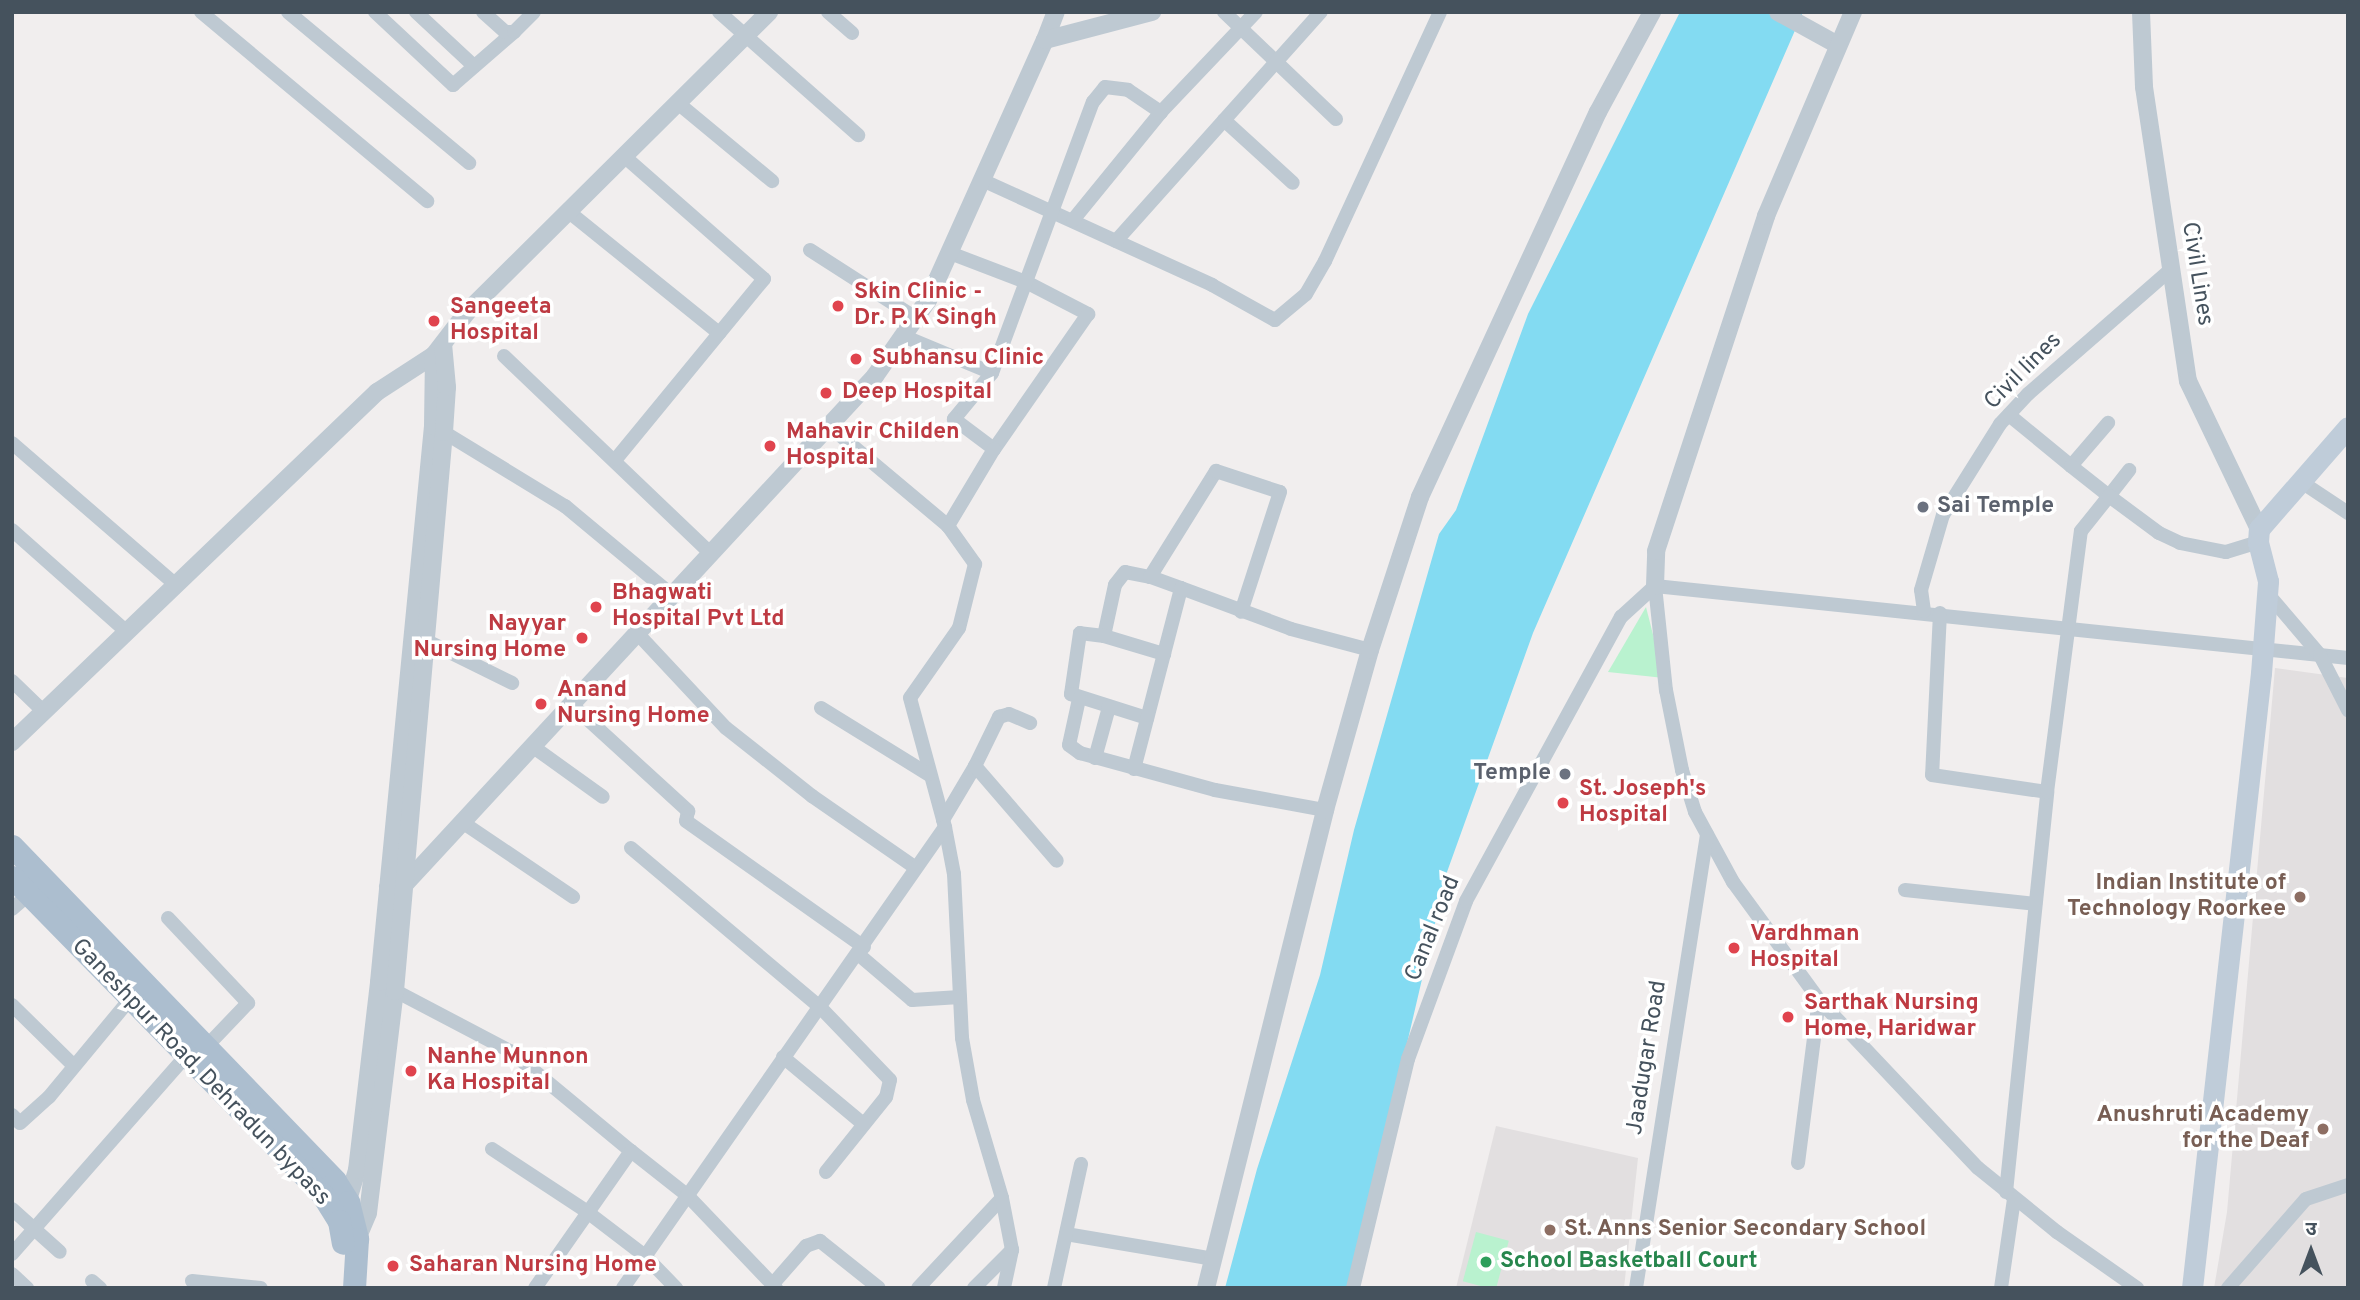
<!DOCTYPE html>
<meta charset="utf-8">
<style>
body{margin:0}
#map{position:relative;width:2360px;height:1300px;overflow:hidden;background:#f1eeee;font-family:Overpass,"Noto Sans Devanagari",sans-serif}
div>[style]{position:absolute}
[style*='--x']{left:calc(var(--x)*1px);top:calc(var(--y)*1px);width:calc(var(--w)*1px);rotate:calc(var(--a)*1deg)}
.education>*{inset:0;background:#e2dfe0}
.green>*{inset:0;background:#b9f2cf;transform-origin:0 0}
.water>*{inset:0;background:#83dbf2}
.minor>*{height:14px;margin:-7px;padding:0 7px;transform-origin:7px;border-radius:7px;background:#bec9d2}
.tertiary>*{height:18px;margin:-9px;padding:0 9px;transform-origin:9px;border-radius:9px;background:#bec9d2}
.secondary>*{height:21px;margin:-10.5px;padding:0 10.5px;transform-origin:10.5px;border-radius:10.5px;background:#bfccd9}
.primary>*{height:23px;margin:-11.5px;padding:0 11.5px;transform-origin:11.5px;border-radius:11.5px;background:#acbecf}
.dots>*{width:19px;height:19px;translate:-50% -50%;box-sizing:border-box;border:4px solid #fff;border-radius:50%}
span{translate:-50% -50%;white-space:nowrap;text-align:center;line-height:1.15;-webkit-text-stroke:7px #fff;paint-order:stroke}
.street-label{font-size:23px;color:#45525d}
.health-label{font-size:23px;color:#be3a42;font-weight:700}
.left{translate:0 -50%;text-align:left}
.right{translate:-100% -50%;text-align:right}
.worship-label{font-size:23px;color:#5b616d;font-weight:700}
.education-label{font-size:23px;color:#785e54;font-weight:700}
.leisure-label{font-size:23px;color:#27864d;font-weight:700}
.frame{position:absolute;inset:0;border:14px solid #45525d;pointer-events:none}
.north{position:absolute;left:2276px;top:1216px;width:70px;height:70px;-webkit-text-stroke:5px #fff;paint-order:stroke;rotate:0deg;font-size:19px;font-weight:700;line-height:28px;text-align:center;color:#45525d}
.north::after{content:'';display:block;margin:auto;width:24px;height:32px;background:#45525d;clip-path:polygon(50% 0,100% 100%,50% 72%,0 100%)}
</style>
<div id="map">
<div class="education">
<i style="clip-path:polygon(2275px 668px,2348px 678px,2348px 1288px,2214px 1288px,2227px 1212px)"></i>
<i style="clip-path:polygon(1496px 1126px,1638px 1158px,1624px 1288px,1456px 1288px)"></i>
</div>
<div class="green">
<i style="clip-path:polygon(1646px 607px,1664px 678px,1608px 672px)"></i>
<i style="left:1476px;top:1232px;width:34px;height:51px;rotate:15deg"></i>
</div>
<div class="water">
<i style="clip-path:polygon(1680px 12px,1803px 12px,1533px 633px,1447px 872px,1350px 1288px,1225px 1288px,1257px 1169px,1320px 975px,1354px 830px,1439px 534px,1456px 510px,1528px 314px)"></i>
</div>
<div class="minor">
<i style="--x:201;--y:12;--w:295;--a:39.9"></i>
<i style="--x:288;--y:12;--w:236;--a:39.8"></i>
<i style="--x:375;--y:12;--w:107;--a:43.1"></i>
<i style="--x:453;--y:85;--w:81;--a:-41"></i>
<i style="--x:416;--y:12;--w:79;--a:43"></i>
<i style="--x:483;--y:12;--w:30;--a:42"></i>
<i style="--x:505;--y:32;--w:9;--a:0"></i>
<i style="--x:514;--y:32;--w:28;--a:-45"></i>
<i style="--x:719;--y:12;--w:186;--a:41.5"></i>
<i style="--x:828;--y:12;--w:32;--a:41"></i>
<i style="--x:1224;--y:12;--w:155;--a:43.7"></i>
<i style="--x:679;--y:104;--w:121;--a:39.6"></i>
<i style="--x:1224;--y:120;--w:93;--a:42.4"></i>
<i style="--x:982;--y:180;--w:253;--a:24.5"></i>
<i style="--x:1212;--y:285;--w:72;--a:29.1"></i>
<i style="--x:1275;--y:320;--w:40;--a:-40"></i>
<i style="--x:1306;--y:294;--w:38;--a:-60"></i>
<i style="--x:1325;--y:261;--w:274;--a:-65.2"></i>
<i style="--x:569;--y:212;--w:193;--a:38.9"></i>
<i style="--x:1073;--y:220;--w:139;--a:-50.8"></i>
<i style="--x:1161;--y:112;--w:138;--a:-46.5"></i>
<i style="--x:1116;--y:241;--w:307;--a:-48.2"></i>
<i style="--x:810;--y:250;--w:126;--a:32.7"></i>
<i style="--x:950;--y:253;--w:84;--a:21"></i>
<i style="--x:1028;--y:283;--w:68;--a:27.3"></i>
<i style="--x:1088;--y:314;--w:165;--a:124.8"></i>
<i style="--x:903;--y:336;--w:96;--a:22.6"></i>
<i style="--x:992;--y:373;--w:60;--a:129.6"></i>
<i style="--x:954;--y:419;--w:50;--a:36.9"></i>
<i style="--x:994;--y:449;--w:90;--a:120.9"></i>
<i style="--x:948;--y:526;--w:47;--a:54.6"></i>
<i style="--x:975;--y:564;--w:66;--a:104"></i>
<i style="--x:959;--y:628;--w:85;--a:125"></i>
<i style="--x:910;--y:698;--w:134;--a:74.8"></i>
<i style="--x:945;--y:827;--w:48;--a:79.2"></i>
<i style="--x:954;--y:874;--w:164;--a:87.2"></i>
<i style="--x:962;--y:1038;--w:63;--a:79.9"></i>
<i style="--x:973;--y:1100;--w:102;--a:73.5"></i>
<i style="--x:1002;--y:1198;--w:123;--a:133"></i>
<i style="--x:504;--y:356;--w:285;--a:43.7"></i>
<i style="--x:992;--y:373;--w:289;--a:-69.6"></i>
<i style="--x:1093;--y:102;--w:19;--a:-51"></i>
<i style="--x:1105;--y:87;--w:23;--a:7"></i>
<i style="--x:1128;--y:90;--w:40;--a:34"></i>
<i style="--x:2009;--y:415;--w:80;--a:39.4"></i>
<i style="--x:2071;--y:466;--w:57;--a:-49.3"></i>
<i style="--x:829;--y:426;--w:155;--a:40"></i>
<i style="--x:437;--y:428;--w:150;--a:31.4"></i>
<i style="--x:565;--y:506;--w:139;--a:39.8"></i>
<i style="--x:12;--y:443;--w:217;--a:40.9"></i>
<i style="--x:616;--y:459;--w:233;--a:-50.6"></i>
<i style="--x:764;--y:279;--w:185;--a:-138.7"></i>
<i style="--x:2071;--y:466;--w:48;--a:38.3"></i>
<i style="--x:2109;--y:496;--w:33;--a:-52"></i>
<i style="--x:2300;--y:481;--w:58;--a:33.7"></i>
<i style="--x:12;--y:530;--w:154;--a:41.6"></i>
<i style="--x:1150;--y:577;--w:25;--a:-169"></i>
<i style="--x:1125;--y:572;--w:16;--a:128"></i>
<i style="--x:1115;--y:585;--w:52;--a:102.2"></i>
<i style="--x:1104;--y:636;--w:63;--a:16.7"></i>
<i style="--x:1655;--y:586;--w:105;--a:84"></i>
<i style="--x:1666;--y:690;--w:82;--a:78.7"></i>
<i style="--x:1682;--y:770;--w:44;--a:72.8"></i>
<i style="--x:1695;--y:812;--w:80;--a:61.5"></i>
<i style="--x:1733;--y:882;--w:146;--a:53.9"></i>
<i style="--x:1819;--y:1000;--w:231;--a:46.6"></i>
<i style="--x:1978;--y:1168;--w:102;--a:39"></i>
<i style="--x:2057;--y:1232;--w:98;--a:35"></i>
<i style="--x:1655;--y:586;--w:697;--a:5.93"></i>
<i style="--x:1181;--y:588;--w:33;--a:-160"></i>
<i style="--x:1150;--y:577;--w:125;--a:-58.1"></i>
<i style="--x:1216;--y:471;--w:67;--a:18.2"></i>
<i style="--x:1280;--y:492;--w:126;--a:108"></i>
<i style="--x:2267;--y:593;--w:82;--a:49.5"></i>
<i style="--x:2320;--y:655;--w:62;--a:63"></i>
<i style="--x:1924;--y:611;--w:21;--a:-98"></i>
<i style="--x:1921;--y:590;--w:78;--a:-73.7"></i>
<i style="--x:1943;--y:515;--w:107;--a:-57.9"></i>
<i style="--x:2000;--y:424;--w:41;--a:-47"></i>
<i style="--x:2028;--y:394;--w:189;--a:-41.1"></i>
<i style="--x:1940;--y:613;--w:162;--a:92.8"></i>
<i style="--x:1932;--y:775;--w:116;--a:8.4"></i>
<i style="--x:637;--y:633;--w:130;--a:46.9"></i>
<i style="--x:726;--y:728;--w:110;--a:38.3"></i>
<i style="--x:812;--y:796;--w:126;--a:34.7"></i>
<i style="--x:1104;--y:636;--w:24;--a:-173"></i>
<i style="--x:1080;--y:633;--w:62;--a:98.4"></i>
<i style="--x:1071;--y:694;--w:80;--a:17.5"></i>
<i style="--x:419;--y:637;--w:104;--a:26.3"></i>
<i style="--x:12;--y:681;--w:45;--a:44.1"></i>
<i style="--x:1079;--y:699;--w:47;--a:102.3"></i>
<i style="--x:1069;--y:745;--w:14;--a:36"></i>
<i style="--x:1080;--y:753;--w:140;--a:15.3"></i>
<i style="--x:1215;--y:790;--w:112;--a:10.3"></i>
<i style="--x:571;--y:704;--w:159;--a:42.4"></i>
<i style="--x:688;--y:811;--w:10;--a:101"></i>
<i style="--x:686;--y:821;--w:218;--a:35.3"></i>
<i style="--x:821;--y:708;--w:126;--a:31.7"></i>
<i style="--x:532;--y:746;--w:87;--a:35.7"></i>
<i style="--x:1095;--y:758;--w:53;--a:-74.6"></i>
<i style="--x:975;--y:766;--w:55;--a:-63.9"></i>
<i style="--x:999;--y:717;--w:10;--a:-17"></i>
<i style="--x:1009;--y:714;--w:23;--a:23"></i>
<i style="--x:1134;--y:769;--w:187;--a:-75.4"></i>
<i style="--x:1181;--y:588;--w:117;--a:20.4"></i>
<i style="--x:1291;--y:629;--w:82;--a:14.9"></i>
<i style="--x:943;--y:820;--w:63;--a:-59.3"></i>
<i style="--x:975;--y:766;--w:125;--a:49.2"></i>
<i style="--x:462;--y:822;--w:134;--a:34"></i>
<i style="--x:631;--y:848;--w:247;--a:40.1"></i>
<i style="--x:820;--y:1007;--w:101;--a:46.2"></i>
<i style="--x:890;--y:1080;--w:17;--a:103"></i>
<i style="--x:886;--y:1097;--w:96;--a:128.7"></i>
<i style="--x:1905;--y:890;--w:131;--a:6.1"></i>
<i style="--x:12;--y:909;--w:21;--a:-41"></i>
<i style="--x:168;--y:918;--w:117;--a:46.7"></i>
<i style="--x:248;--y:1003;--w:61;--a:133.7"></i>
<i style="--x:858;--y:954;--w:71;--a:40.4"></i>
<i style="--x:912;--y:1000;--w:48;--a:-3.6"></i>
<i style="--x:386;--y:986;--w:140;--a:27.7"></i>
<i style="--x:510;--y:1051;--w:157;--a:39.6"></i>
<i style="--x:631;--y:1151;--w:167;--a:125"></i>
<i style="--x:12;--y:1005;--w:86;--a:44.5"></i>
<i style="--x:783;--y:1057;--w:104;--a:39.9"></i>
<i style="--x:12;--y:1115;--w:11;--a:45"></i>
<i style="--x:20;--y:1123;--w:39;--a:-42"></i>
<i style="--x:49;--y:1097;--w:127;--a:-50.4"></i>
<i style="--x:492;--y:1149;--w:113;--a:33.4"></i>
<i style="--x:586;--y:1211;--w:74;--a:37.3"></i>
<i style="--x:645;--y:1256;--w:45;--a:45.9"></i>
<i style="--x:631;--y:1151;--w:71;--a:38.2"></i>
<i style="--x:687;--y:1195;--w:129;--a:46.3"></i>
<i style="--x:1798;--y:1163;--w:164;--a:-82.7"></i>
<i style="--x:2006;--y:1192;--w:402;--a:-84.1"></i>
<i style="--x:2047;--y:792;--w:263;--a:-82.6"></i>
<i style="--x:2081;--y:531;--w:45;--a:-51.3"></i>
<i style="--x:2109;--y:496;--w:62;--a:36.5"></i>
<i style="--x:2159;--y:533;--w:23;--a:25"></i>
<i style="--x:2180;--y:543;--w:47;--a:11.1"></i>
<i style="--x:2226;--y:552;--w:34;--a:-17"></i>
<i style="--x:1002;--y:1198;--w:53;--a:79.1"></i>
<i style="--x:1012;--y:1250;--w:39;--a:102"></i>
<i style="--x:12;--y:1209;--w:64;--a:41.9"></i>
<i style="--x:1066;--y:1234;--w:150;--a:9.6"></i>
<i style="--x:12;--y:1254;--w:264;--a:-48.7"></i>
<i style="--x:12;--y:1274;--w:21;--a:43"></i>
<i style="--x:92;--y:1281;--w:11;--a:41"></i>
<i style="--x:192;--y:1281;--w:69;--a:5.8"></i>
<i style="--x:772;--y:1285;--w:52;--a:-48.9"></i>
<i style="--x:806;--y:1246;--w:15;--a:-20"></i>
<i style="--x:820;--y:1241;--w:75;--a:38.5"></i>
<i style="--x:623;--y:1288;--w:562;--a:-55.07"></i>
<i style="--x:974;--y:1288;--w:54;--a:-45"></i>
<i style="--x:1054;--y:1288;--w:127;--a:-77.7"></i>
<i style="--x:1353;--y:1288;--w:236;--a:-76.5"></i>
<i style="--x:1408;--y:1059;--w:168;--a:-69.8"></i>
<i style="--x:1466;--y:901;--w:324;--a:-61.4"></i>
<i style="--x:1621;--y:617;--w:46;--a:-42.4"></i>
<i style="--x:1636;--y:1288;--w:459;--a:-81.1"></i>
<i style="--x:2001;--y:1288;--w:90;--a:-81.7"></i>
<i style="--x:2228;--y:1288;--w:118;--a:-48.8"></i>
<i style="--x:2306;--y:1199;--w:44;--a:-18.4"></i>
</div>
<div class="tertiary">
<i style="--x:1778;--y:12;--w:66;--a:28.9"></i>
<i style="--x:2141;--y:12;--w:75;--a:87.7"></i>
<i style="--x:2144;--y:87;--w:297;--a:81.5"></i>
<i style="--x:2188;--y:381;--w:164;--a:64.4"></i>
<i style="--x:1045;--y:40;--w:30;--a:-69"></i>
<i style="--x:1655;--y:586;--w:35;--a:-88"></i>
<i style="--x:1656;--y:551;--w:353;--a:-71.8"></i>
<i style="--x:1766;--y:216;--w:222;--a:-66.9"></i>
<i style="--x:12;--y:742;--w:506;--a:-43.8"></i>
<i style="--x:377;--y:392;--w:68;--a:-33"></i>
<i style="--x:434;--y:355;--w:54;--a:-52.5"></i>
<i style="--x:467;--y:312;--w:426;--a:-44.8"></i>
<i style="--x:388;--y:887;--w:18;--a:-13"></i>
<i style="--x:406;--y:883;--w:691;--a:-47.23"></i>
<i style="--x:875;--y:376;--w:93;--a:-55.1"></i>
<i style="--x:928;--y:300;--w:285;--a:-65.8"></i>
<i style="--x:1045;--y:40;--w:111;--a:-14.7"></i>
<i style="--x:345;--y:1210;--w:42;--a:-73.3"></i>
<i style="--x:357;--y:1170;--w:189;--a:-83.3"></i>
<i style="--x:379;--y:982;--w:559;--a:-84.45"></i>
<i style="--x:433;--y:426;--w:71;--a:-89.2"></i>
<i style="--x:357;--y:1239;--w:28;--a:-67"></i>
<i style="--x:368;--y:1213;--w:224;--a:-83.1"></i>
<i style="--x:395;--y:991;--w:561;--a:-84.99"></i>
<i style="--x:444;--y:432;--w:45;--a:-86.2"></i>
<i style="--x:447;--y:387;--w:43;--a:-95.3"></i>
<i style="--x:1206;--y:1288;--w:493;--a:-76"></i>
<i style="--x:1325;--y:810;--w:166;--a:-74.3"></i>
<i style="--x:1370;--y:650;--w:161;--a:-71.9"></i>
<i style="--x:1420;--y:497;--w:424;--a:-65.2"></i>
<i style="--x:1598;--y:112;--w:114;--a:-61.6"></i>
</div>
<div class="secondary">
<i style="--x:2192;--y:1288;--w:619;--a:-83.6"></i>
<i style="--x:2261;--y:673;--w:92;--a:-85.6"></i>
<i style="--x:2268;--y:581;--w:40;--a:-104.4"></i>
<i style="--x:2258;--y:542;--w:13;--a:-86"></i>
<i style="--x:2259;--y:529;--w:135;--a:-48.9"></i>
</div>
<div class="primary">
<i style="--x:12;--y:846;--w:465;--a:46"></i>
<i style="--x:335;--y:1181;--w:25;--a:58"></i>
<i style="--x:348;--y:1202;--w:38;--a:76"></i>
<i style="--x:357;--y:1239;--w:49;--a:93.5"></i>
<i style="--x:12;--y:877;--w:443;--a:45.6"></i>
<i style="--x:322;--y:1194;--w:32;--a:58"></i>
<i style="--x:339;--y:1221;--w:22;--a:80"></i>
</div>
<div class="dots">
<i style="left:838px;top:306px;background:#e0444e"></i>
<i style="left:434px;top:321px;background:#e0444e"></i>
<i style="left:856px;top:359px;background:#e0444e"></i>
<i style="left:826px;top:393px;background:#e0444e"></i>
<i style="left:770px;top:446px;background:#e0444e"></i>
<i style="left:1923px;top:507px;background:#6b7280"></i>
<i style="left:596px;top:607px;background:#e0444e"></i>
<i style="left:582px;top:638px;background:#e0444e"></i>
<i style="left:541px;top:704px;background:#e0444e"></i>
<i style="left:1565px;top:774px;background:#6b7280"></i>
<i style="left:1563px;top:803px;background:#e0444e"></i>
<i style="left:2300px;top:897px;background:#8d6e63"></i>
<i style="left:1734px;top:948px;background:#e0444e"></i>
<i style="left:1788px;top:1017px;background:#e0444e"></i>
<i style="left:411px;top:1071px;background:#e0444e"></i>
<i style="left:2323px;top:1129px;background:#8d6e63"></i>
<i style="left:1550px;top:1230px;background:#8d6e63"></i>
<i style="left:1486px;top:1262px;background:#2e9e5b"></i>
<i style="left:393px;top:1266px;background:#e0444e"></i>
</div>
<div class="street-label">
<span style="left:2196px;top:274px;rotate:81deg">Civil Lines</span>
<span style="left:2024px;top:372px;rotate:-45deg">Civil lines</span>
<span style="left:1434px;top:929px;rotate:-68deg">Canal road</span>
<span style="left:1648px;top:1058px;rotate:-81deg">Jaadugar Road</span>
<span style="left:200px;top:1073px;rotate:46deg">Ganeshpur Road, Dehradun bypass</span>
</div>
<div class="health-label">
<span class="left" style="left:854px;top:306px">Skin Clinic -<br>Dr. P. K Singh</span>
<span class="left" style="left:450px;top:321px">Sangeeta<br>Hospital</span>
<span class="left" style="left:872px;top:359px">Subhansu Clinic</span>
<span class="left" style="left:842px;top:393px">Deep Hospital</span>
<span class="left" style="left:786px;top:446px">Mahavir Childen<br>Hospital</span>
<span class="left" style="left:612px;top:607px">Bhagwati<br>Hospital Pvt Ltd</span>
<span class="right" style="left:566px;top:638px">Nayyar<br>Nursing Home</span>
<span class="left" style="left:557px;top:704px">Anand<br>Nursing Home</span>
<span class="left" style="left:1579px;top:803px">St. Joseph's<br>Hospital</span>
<span class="left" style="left:1750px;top:948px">Vardhman<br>Hospital</span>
<span class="left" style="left:1804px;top:1017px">Sarthak Nursing<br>Home, Haridwar</span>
<span class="left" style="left:427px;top:1071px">Nanhe Munnon<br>Ka Hospital</span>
<span class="left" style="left:409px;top:1266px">Saharan Nursing Home</span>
</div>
<div class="worship-label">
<span class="left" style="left:1937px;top:507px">Sai Temple</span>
<span class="right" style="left:1551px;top:774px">Temple</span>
</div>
<div class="education-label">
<span class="right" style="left:2286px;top:897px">Indian Institute of<br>Technology Roorkee</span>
<span class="right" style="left:2309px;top:1129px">Anushruti Academy<br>for the Deaf</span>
<span class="left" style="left:1564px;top:1230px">St. Anns Senior Secondary School</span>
</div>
<div class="leisure-label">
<span class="left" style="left:1500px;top:1262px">School Basketball Court</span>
</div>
<div class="frame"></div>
<div class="north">उ</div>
</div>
